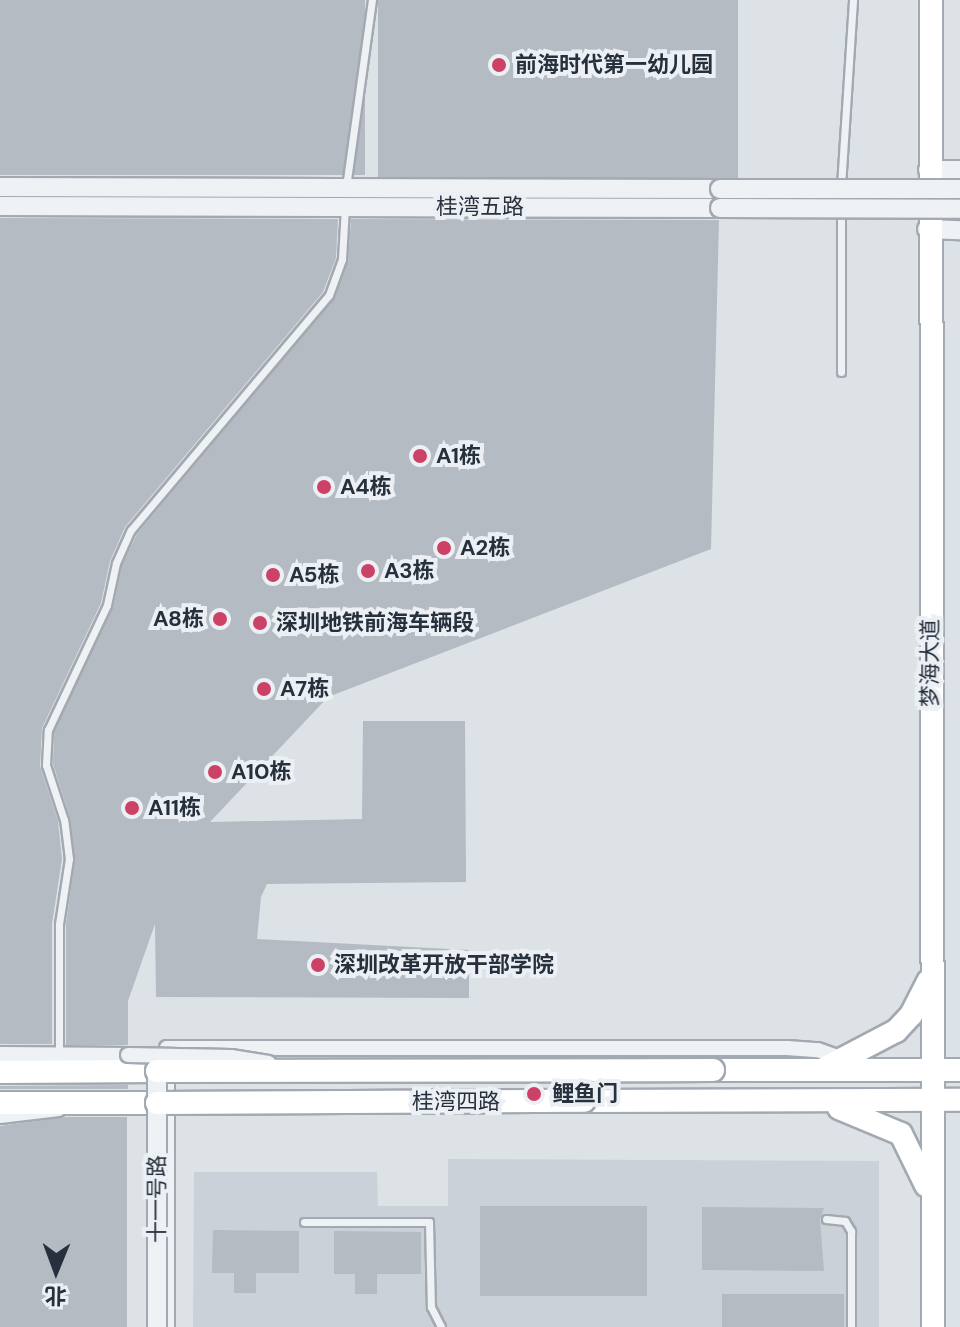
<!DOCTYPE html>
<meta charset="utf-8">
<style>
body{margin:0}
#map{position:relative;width:960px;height:1327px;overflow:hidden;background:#dde2e7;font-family:"DM Sans","Noto Sans SC",sans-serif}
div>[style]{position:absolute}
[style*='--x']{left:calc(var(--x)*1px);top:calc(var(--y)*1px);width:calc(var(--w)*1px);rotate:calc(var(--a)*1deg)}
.built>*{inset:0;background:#cbd1d8}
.building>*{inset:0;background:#b4bbc3;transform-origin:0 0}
.roads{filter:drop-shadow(2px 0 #a3a9b1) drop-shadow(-2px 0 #a3a9b1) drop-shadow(0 2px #a3a9b1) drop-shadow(0 -2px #a3a9b1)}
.service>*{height:7px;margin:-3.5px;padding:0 3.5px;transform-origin:3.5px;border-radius:3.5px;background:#eff2f5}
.minor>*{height:14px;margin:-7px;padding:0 7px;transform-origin:7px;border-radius:7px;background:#eff2f5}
.tertiary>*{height:18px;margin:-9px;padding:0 9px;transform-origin:9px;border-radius:9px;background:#eff2f5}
.primary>*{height:22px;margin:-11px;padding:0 11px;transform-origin:11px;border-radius:11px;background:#fff}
.bridges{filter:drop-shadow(2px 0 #a3a9b1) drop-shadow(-2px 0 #a3a9b1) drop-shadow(0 2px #a3a9b1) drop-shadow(0 -2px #a3a9b1)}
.minor-bridge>*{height:14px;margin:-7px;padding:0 7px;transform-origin:7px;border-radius:7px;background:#eff2f5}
.tertiary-bridge>*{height:18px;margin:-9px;padding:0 9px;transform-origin:9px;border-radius:9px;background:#eff2f5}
.primary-bridge>*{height:22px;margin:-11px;padding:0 11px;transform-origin:11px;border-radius:11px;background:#fff}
.dots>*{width:22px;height:22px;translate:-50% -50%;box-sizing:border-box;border:4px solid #ecf0f4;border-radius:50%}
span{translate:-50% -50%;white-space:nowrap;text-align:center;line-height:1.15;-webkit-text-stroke:8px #ecf0f4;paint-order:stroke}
.poi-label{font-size:22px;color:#27313d;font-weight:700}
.left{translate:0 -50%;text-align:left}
.right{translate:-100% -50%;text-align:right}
.street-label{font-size:22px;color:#27313d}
.north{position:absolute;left:16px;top:1231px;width:80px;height:80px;-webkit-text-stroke:6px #ecf0f4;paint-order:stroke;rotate:181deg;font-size:22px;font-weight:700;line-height:32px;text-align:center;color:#27313d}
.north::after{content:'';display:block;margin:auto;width:28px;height:36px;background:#27313d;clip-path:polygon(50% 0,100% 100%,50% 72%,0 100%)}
</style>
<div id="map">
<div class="built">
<i style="clip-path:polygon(448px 1159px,879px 1161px,879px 1327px,193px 1327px,194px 1172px,377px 1172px,378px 1206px,448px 1206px)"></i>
</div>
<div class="building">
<i style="left:0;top:0;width:365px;height:175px"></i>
<i style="left:378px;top:0;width:360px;height:178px"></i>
<i style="clip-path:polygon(0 218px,338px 219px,336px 258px,323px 292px,125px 527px,110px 561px,101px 603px,42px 728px,40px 766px,58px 821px,62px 859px,52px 924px,52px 1044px,0 1044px)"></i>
<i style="clip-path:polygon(351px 219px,719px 220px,711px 549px,328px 697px,210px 822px,362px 819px,363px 721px,465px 721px,466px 882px,267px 884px,261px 897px,257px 939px,469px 950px,469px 998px,156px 997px,155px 924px,128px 1001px,128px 1045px,66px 1045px,66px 924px,75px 859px,70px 818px,53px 764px,54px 732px,113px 608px,122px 565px,137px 534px,334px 299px,348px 261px)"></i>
<i style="clip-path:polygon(128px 1085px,128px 1089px,0 1089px,0 1086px)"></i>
<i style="clip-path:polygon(65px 1117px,127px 1117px,127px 1327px,0 1327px,0 1126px)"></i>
<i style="left:480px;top:1206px;width:167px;height:90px"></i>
<i style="clip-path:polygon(702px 1207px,824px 1208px,820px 1219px,824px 1271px,702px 1270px)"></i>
<i style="clip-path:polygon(213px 1230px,299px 1231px,299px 1273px,256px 1273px,256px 1293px,234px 1293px,234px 1273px,212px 1273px)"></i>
<i style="clip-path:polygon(334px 1231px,421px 1232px,421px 1274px,377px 1274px,377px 1294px,355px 1294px,355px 1274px,334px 1274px)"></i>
<i style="left:722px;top:1294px;width:122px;height:33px"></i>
</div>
<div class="roads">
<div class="service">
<i style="--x:841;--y:186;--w:186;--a:-86.3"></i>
<i style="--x:346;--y:187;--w:189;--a:-82.1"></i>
<i style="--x:841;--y:372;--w:161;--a:-90"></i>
<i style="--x:59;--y:1055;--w:131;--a:-90"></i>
<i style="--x:59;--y:924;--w:66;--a:-81.3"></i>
<i style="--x:69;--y:859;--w:39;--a:-97"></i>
<i style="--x:64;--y:820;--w:58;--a:-108.1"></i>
<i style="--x:46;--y:765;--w:35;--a:-87"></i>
<i style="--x:48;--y:730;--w:138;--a:-64.7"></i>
<i style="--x:107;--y:605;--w:43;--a:-77.9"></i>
<i style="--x:116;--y:563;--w:36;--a:-66"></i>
<i style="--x:131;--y:530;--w:307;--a:-49.9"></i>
<i style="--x:329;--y:295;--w:38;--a:-70"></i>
<i style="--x:342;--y:259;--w:52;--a:-86.7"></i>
<i style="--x:826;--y:1219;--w:19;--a:6"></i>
<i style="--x:845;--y:1221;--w:12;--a:59"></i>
<i style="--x:851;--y:1231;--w:96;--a:90"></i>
<i style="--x:304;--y:1222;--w:125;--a:0"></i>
<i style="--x:429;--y:1222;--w:85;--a:88.7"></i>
<i style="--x:431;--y:1307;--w:22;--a:63"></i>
</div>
<div class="minor">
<i style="--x:0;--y:1054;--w:128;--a:0.4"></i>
<i style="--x:0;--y:1116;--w:59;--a:-6.8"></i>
<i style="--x:167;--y:1327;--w:279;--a:-90"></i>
<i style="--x:167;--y:1048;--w:620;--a:0"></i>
<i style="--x:787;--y:1048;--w:31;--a:4"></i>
<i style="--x:818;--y:1050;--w:29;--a:20"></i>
</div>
<div class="tertiary">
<i style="--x:928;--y:170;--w:32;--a:0"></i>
<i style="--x:0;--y:187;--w:720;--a:0.16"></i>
<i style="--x:0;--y:206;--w:720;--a:0.16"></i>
<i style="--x:927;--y:229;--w:33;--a:2"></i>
</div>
<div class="primary">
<i style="--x:931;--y:0;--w:1327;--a:89.91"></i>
<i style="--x:827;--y:1067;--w:78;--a:-27.6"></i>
<i style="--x:896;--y:1031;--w:22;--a:-47"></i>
<i style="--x:911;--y:1015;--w:38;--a:-63"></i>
<i style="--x:713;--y:1070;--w:247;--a:0"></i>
<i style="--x:0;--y:1072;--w:157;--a:-0.4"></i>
<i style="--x:584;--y:1101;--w:376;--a:-0.2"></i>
<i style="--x:0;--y:1103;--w:157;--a:0"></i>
<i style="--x:839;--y:1108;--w:67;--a:22.8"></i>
<i style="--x:901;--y:1134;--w:57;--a:63.9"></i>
</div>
</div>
<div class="bridges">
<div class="minor-bridge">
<i style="--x:128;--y:1055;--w:103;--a:1.1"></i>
<i style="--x:231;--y:1057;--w:38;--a:9"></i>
</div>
<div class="tertiary-bridge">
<i style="--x:720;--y:189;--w:240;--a:0"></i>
<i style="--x:720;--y:208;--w:240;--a:0.2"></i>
<i style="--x:157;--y:1327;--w:256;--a:-90"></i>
</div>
<div class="primary-bridge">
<i style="--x:157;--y:1071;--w:556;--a:-0.1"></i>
<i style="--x:157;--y:1103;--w:427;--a:-0.3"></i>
</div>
</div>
<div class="dots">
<i style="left:499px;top:65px;background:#cc4266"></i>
<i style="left:420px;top:456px;background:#cc4266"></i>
<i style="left:324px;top:487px;background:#cc4266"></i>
<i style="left:444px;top:548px;background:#cc4266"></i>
<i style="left:368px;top:571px;background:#cc4266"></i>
<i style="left:273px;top:575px;background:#cc4266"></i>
<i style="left:220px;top:619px;background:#cc4266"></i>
<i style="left:260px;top:623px;background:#cc4266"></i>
<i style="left:264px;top:689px;background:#cc4266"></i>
<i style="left:215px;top:772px;background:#cc4266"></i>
<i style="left:132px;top:808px;background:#cc4266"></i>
<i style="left:318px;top:965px;background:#cc4266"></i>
<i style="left:534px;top:1094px;background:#cc4266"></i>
</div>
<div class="poi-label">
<span class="left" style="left:515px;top:65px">前海时代第一幼儿园</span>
<span class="left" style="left:436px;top:456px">A1栋</span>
<span class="left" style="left:340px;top:487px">A4栋</span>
<span class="left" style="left:460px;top:548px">A2栋</span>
<span class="left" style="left:384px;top:571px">A3栋</span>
<span class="left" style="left:289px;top:575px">A5栋</span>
<span class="right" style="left:204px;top:619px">A8栋</span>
<span class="left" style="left:276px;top:623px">深圳地铁前海车辆段</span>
<span class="left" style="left:280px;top:689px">A7栋</span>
<span class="left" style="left:231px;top:772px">A10栋</span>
<span class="left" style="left:148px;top:808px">A11栋</span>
<span class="left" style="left:334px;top:965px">深圳改革开放干部学院</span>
<span class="left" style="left:552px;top:1094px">鲤鱼门</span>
</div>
<div class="street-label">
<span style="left:480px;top:207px">桂湾五路</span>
<span style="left:930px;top:663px;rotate:-90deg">梦海大道</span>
<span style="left:456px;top:1102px">桂湾四路</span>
<span style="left:157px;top:1199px;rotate:-90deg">十一号路</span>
</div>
<div class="north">北</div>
</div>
